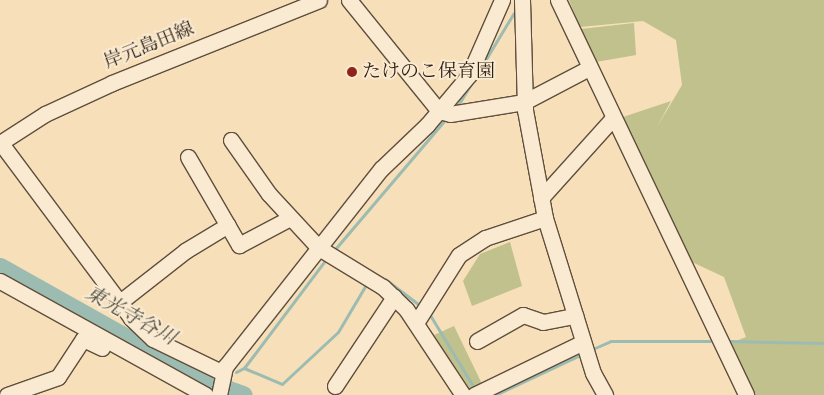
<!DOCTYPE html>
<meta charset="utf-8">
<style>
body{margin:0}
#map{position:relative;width:824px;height:395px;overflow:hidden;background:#f7dfb9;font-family:"IM FELL Double Pica","Noto Serif JP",serif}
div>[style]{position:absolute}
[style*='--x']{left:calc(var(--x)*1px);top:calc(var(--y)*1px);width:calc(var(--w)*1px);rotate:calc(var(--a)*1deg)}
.green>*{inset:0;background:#c0c18c}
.stream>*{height:3px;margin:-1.5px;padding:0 1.5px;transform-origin:1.5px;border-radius:1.5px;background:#9dbcb1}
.river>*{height:19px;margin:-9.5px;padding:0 9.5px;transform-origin:9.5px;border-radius:9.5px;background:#9dbcb1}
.roads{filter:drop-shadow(1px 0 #5f4f3c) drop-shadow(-1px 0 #5f4f3c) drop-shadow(0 1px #5f4f3c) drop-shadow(0 -1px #5f4f3c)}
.minor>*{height:15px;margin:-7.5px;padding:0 7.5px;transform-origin:7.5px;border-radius:7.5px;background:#faead2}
.dots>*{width:14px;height:14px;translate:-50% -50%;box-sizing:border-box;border:2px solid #faead2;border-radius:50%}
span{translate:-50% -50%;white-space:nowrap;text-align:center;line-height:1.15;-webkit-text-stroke:4px #faead2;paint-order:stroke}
.street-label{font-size:19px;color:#2c1f13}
.poi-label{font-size:19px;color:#2c1f13}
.left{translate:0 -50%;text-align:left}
.water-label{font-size:20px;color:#4e4e42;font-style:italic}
</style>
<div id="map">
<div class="green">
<i style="clip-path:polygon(569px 0,824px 0,824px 395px,750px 395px,726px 345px,746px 337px,724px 277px,692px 262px,617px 119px,671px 101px,657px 127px,682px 85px,676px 40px,643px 21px,580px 27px)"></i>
<i style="clip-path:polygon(634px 23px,636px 55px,596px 62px,581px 29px)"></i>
<i style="clip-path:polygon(510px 242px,522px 286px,472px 306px,463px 281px,480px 254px)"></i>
<i style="clip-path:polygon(454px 326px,483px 386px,472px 391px,463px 387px,432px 336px)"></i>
</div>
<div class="stream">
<i style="--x:457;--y:107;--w:109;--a:-58.9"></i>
<i style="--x:336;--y:248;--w:167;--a:-49.6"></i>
<i style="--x:385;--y:279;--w:41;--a:37.1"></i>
<i style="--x:430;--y:315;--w:83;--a:58.8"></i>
<i style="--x:730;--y:341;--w:94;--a:1.2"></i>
<i style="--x:595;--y:348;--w:17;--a:-24"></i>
<i style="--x:611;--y:341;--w:99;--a:0"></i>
<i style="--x:244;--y:368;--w:41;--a:22.8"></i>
<i style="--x:282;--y:384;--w:76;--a:-42.9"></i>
<i style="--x:338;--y:332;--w:57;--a:-59.4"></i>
<i style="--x:236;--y:372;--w:9;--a:-27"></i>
<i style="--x:244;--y:368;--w:133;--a:-53"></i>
<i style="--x:210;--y:383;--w:7;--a:-27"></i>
<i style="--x:495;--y:395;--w:92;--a:-25.2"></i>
</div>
<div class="river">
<i style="--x:0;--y:267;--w:233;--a:29.3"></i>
<i style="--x:203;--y:381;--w:42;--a:19.3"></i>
</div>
<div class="roads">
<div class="minor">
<i style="--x:349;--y:0;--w:143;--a:51"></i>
<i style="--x:439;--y:111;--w:11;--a:15"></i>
<i style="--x:450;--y:114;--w:75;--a:-9.2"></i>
<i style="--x:524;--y:102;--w:73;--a:-27.6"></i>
<i style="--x:522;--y:0;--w:110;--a:88.4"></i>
<i style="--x:525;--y:110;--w:110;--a:79.5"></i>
<i style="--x:545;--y:218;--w:162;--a:72.8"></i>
<i style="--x:593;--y:373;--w:25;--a:61"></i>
<i style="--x:558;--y:0;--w:437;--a:64.5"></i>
<i style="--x:231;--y:140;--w:66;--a:54.9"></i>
<i style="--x:269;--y:194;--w:74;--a:47.2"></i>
<i style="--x:319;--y:248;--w:75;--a:31.4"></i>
<i style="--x:383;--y:287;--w:32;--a:44"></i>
<i style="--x:406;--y:309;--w:103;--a:56.5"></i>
<i style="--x:0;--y:142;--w:219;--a:53.3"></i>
<i style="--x:131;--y:318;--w:30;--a:44"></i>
<i style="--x:153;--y:339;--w:78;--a:25.9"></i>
<i style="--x:0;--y:143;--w:54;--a:-32.8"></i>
<i style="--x:45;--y:114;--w:74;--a:-24.8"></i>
<i style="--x:112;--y:83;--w:223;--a:-21.8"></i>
<i style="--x:188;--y:157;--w:102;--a:59.9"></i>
<i style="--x:239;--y:245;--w:58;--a:-27.9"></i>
<i style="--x:541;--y:198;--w:108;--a:-48"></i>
<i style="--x:0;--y:281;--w:235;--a:29"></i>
<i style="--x:120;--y:302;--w:83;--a:-38.1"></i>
<i style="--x:185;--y:251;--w:50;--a:-31.2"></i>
<i style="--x:416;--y:323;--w:80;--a:-57.7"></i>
<i style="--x:459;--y:255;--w:31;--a:-33"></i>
<i style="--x:485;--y:238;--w:63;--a:-18.4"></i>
<i style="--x:477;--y:341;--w:53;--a:-29.5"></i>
<i style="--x:523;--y:315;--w:21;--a:19"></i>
<i style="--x:543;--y:322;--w:33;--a:-11"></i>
<i style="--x:335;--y:386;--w:107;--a:-56.5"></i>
<i style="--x:7;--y:395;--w:54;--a:-19.4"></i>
<i style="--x:58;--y:377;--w:45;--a:-56.7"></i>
<i style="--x:83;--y:339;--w:21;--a:25"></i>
<i style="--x:219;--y:395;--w:29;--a:-78"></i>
<i style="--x:225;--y:367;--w:252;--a:-51.8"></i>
<i style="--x:381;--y:169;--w:64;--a:-43.7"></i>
<i style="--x:427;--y:125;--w:65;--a:-50"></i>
<i style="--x:469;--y:75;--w:82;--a:-66.3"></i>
<i style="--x:474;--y:395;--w:121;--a:-25.9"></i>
</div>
</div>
<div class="dots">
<i style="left:352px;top:72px;background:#8f2418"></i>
</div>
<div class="street-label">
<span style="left:149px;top:46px;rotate:-22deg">岸元島田線</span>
</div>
<div class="poi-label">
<span class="left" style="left:362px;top:72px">たけのこ保育園</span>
</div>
<div class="water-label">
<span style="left:131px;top:315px;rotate:29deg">東光寺谷川</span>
</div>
</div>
